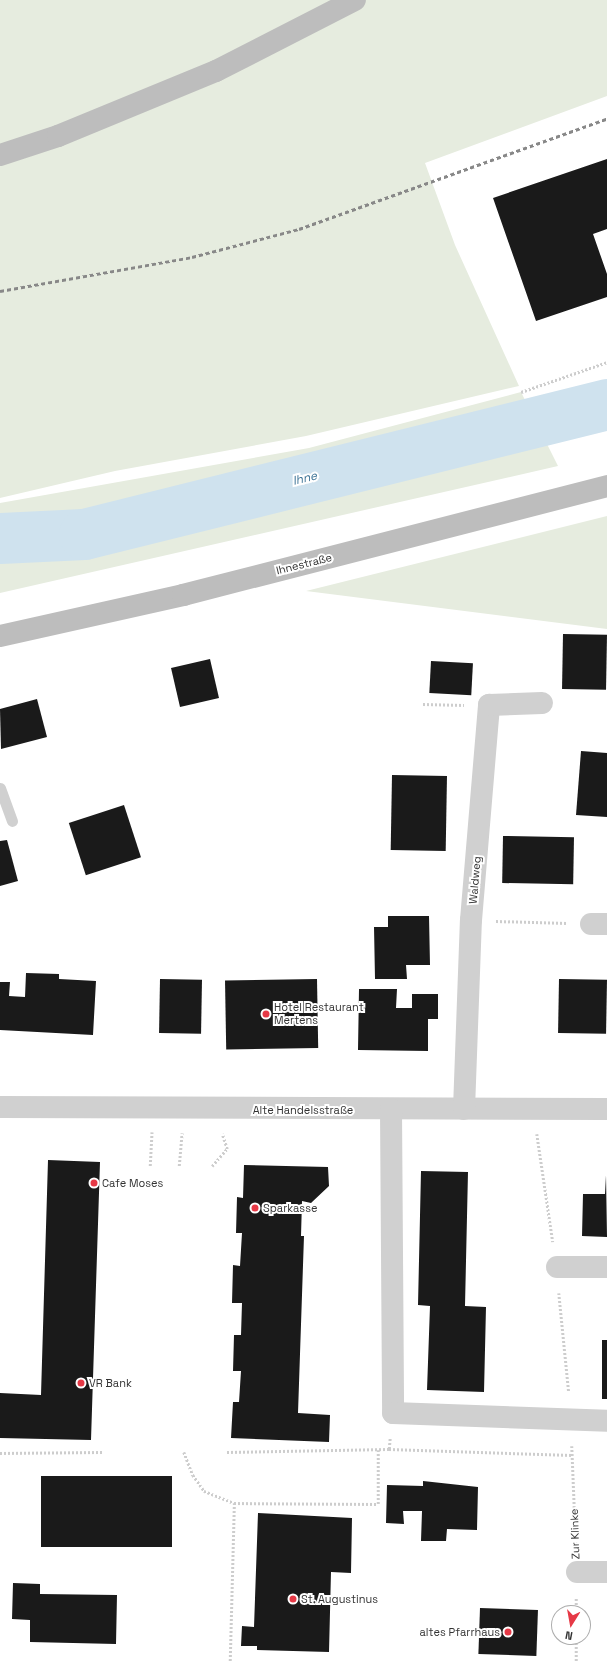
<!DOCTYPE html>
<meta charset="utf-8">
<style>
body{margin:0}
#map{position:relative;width:607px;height:1661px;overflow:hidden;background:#fff;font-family:"Space Grotesk",sans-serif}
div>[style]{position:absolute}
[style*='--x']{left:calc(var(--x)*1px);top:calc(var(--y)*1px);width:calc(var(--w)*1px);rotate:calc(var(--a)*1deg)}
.green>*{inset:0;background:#e6ecdf}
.river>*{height:51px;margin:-25.5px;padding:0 25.5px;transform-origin:25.5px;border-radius:25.5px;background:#cfe2ee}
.building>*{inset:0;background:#1a1a1a;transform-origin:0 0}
.path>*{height:2.5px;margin-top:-1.25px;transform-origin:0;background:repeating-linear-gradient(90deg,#cdcdcd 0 2px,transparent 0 4px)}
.service>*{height:11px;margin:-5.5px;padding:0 5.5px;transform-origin:5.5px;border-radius:5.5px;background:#d0d0d0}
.minor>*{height:22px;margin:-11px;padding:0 11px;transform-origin:11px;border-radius:11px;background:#d0d0d0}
.secondary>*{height:22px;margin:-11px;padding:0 11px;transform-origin:11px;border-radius:11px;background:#bdbdbd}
.rail>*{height:3px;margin-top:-1.5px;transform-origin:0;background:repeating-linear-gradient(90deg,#888 0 4px,transparent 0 7px)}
.dots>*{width:11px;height:11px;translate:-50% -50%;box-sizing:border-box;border:2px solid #fff;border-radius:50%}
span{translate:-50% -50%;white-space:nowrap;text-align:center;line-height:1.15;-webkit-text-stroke:4px #fff;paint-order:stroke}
.street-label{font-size:11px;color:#333}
.poi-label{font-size:11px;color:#333}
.left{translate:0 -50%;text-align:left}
.right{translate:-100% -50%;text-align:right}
.water-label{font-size:12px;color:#3f7597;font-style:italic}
.north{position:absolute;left:551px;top:1605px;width:40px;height:40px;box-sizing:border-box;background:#fff;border:1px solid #adadad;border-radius:50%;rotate:191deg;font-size:11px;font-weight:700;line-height:16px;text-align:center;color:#333}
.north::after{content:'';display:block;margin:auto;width:14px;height:18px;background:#e63946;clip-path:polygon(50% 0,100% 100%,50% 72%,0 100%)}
</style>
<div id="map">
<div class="green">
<i style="clip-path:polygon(0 0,607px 0,607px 96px,425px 163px,455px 245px,519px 386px,306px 436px,115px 471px,0 498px)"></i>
<i style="clip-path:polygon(521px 392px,558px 466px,0 593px,0 503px,309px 448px)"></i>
<i style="clip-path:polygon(607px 516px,607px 629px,306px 591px)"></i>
</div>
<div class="river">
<i style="--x:0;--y:538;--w:84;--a:-2.7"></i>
<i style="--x:84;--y:534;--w:539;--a:-13.96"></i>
</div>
<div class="building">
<i style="clip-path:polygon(607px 159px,607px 229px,593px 234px,607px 274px,607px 297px,536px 321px,493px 198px)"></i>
<i style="left:563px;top:634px;width:44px;height:55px;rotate:1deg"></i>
<i style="left:210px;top:659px;width:40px;height:40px;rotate:77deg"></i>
<i style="left:431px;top:661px;width:42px;height:32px;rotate:3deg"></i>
<i style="clip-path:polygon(37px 699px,47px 737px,1px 749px,0 709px)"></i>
<i style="clip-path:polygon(581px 751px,607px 753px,607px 817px,576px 815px)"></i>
<i style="left:392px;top:775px;width:55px;height:75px;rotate:1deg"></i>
<i style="left:124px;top:805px;width:55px;height:58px;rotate:72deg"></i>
<i style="left:503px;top:836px;width:71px;height:47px;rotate:1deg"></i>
<i style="clip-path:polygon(7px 840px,18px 881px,0 886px,0 841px)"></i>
<i style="clip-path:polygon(388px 916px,429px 916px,430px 965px,406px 965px,407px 979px,375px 979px,374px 927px,388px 927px)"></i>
<i style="clip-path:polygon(26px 973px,59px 974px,59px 979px,96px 981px,93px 1035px,0 1030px,0 982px,10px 982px,9px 996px,25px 997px)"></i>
<i style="left:160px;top:979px;width:42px;height:54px;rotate:1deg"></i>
<i style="left:317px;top:979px;width:69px;height:92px;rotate:89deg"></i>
<i style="left:559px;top:979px;width:48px;height:54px;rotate:1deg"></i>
<i style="clip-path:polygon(359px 989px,397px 989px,396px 1008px,412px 1008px,412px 994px,438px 994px,438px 1019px,428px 1019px,428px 1051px,358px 1050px)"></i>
<i style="clip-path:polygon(48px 1160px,100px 1162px,91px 1440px,0 1438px,0 1393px,41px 1395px)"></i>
<i style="clip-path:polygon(244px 1165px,328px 1167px,329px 1186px,311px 1203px,302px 1201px,301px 1236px,304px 1236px,298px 1413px,330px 1415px,329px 1442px,231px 1438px,233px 1402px,239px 1402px,241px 1371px,233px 1371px,234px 1335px,241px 1335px,242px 1303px,232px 1303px,233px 1265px,240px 1266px,242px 1233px,236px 1233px,237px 1197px,243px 1198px)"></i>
<i style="clip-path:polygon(421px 1171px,468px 1172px,465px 1306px,486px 1307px,484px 1392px,427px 1390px,430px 1306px,418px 1305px)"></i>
<i style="clip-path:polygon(606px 1175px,607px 1237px,582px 1236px,583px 1194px,605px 1194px)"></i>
<i style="left:602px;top:1340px;width:5px;height:59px"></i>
<i style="left:41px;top:1476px;width:131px;height:71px"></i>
<i style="clip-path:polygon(423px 1481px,478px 1487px,477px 1530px,447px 1529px,446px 1541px,421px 1541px,422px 1511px,403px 1511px,404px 1524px,386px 1523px,387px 1485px,423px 1486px)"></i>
<i style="clip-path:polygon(258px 1513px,352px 1518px,351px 1573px,331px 1572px,329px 1652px,257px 1650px,257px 1646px,241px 1646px,242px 1626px,254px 1627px)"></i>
<i style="clip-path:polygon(13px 1583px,40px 1584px,40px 1594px,117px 1595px,116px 1644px,30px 1642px,30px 1620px,12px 1619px)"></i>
<i style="left:480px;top:1608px;width:58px;height:46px;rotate:2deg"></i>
</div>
<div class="path">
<i style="--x:521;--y:392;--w:91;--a:-19.2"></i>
<i style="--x:423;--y:704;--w:41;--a:1.4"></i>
<i style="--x:496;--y:921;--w:71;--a:1.6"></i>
<i style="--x:537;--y:1134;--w:109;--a:81.6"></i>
<i style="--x:150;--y:1166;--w:34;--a:-87"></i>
<i style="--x:179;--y:1166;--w:33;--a:-85"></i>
<i style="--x:212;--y:1166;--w:23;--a:-49"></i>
<i style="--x:227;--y:1149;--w:16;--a:-108"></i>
<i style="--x:559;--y:1293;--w:100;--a:84.3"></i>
<i style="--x:572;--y:1446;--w:101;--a:87.7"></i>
<i style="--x:389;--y:1449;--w:11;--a:-85"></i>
<i style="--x:184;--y:1452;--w:25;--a:69"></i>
<i style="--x:193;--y:1475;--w:19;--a:55"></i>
<i style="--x:204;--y:1491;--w:32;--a:22"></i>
<i style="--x:234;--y:1503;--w:144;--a:0.4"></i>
<i style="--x:378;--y:1504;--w:54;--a:-90"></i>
<i style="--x:227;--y:1452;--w:162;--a:-1.1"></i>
<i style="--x:389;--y:1449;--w:183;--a:1.9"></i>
<i style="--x:0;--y:1453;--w:102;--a:-0.6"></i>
<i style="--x:576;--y:1613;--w:15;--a:-90"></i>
<i style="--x:230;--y:1661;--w:158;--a:-88.5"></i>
<i style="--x:576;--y:1661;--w:24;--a:-90"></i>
</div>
<div class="service">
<i style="--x:0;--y:788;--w:35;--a:70"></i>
</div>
<div class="minor">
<i style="--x:591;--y:924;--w:16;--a:0"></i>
<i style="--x:0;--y:1107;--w:607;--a:0.19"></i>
<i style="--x:464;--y:1109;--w:189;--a:-87.9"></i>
<i style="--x:471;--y:920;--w:216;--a:-85.2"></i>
<i style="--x:489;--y:705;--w:53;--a:-2.2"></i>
<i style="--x:391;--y:1110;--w:303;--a:89.6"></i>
<i style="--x:393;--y:1413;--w:214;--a:2.1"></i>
<i style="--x:557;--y:1267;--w:50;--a:0"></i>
<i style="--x:577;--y:1572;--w:30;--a:0"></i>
</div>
<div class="secondary">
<i style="--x:0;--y:155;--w:61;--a:-18.1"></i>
<i style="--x:58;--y:136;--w:171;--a:-22.4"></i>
<i style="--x:216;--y:71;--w:156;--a:-27.1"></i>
<i style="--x:0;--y:636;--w:188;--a:-12.6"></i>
<i style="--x:183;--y:595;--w:438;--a:-14.4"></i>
</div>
<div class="rail">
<i style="--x:0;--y:291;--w:195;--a:-10"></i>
<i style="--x:192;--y:257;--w:111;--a:-14.7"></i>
<i style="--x:299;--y:229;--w:327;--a:-19.7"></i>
</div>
<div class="dots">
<i style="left:266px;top:1014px;background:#e63946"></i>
<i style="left:94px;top:1183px;background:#e63946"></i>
<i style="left:255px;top:1208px;background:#e63946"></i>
<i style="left:81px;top:1383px;background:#e63946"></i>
<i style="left:293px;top:1599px;background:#e63946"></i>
<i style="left:508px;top:1632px;background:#e63946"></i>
</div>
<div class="street-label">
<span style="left:304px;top:564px;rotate:-14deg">Ihnestraße</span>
<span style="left:475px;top:880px;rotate:-85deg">Waldweg</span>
<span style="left:303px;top:1110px">Alte Handelsstraße</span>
<span style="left:575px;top:1534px;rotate:-92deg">Zur Klinke</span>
</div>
<div class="poi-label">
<span class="left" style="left:274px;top:1014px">Hotel Restaurant<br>Mertens</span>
<span class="left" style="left:102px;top:1183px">Cafe Moses</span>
<span class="left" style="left:263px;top:1208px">Sparkasse</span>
<span class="left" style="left:89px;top:1383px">VR Bank</span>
<span class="left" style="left:301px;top:1599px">St. Augustinus</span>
<span class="right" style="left:500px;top:1632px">altes Pfarrhaus</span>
</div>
<div class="water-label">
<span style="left:305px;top:479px;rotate:-14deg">Ihne</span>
</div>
<div class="north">N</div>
</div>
